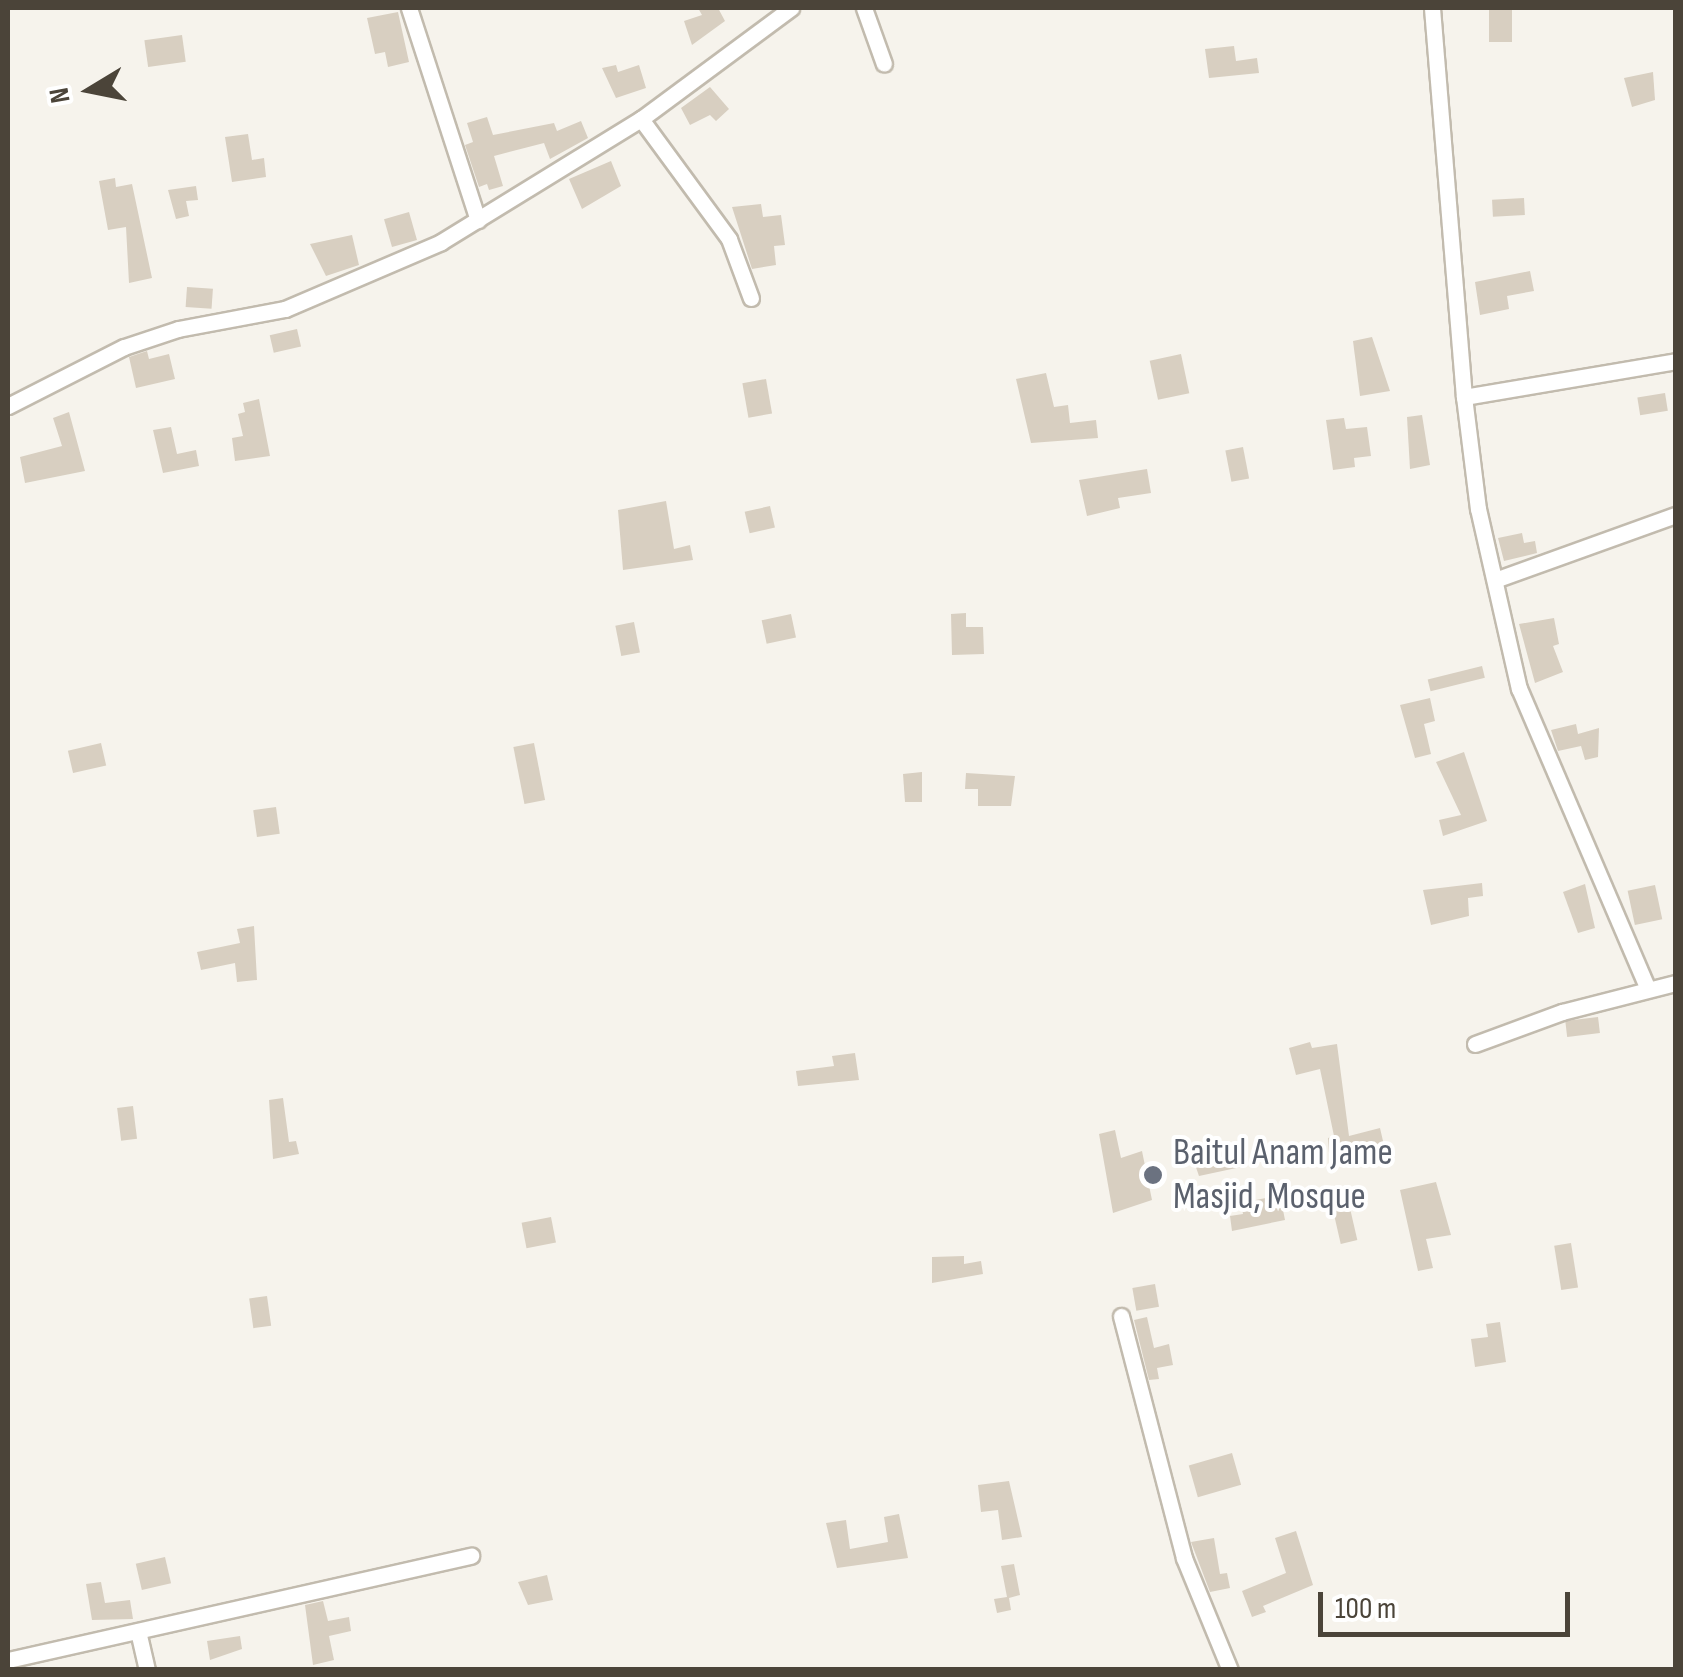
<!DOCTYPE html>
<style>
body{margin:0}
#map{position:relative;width:1683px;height:1677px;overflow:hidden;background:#f6f3ec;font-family:"Sofia Sans Condensed",sans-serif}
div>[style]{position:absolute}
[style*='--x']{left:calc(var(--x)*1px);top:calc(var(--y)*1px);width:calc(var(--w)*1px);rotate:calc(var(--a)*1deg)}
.building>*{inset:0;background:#d8cfc1;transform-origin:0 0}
.roads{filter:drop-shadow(2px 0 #c2bbae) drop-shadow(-2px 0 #c2bbae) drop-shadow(0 2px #c2bbae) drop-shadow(0 -2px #c2bbae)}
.street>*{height:15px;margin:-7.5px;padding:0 7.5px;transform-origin:7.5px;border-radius:7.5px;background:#fff}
.dots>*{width:28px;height:28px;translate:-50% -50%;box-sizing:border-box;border:5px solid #fff;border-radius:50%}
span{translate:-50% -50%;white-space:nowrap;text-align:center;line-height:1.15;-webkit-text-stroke:8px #fff;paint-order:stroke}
.worship-label{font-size:38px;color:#5b616d}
.left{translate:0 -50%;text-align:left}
.frame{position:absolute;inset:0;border:10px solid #4b4439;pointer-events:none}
.north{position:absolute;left:40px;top:40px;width:100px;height:100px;-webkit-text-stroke:8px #fff;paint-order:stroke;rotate:260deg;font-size:28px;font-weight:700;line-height:40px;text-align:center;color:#4b4439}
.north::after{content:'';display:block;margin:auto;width:35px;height:45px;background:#4b4439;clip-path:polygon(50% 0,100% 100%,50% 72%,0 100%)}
.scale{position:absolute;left:1318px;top:1592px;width:252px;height:45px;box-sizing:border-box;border:5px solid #4b4439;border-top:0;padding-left:12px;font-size:30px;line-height:35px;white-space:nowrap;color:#4b4439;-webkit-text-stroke:8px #fff;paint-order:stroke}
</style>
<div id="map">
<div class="building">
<i style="clip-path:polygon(698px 8px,718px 8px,725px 21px,692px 45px,684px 21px,702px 15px)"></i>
<i style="left:1489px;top:8px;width:23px;height:34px"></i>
<i style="clip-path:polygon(398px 12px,409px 62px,388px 67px,385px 52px,375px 54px,367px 18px)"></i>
<i style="left:182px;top:35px;width:27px;height:38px;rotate:82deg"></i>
<i style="clip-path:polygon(1234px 46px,1236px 61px,1257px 58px,1259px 73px,1209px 78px,1205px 49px)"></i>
<i style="clip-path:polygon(616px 65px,618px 72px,639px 65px,646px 88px,616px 98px,602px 68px)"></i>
<i style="clip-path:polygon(1653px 72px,1655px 100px,1632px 107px,1624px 78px)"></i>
<i style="clip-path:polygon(710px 87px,729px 109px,716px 121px,710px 115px,690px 125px,681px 108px)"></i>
<i style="clip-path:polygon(487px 117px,493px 135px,554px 123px,557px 131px,581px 121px,588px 138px,550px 159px,544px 143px,494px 156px,503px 186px,489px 190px,487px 184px,479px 187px,465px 145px,473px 142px,467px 123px)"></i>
<i style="clip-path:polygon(248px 134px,252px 160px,264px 158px,266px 177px,232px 182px,225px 137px)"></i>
<i style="clip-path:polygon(611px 161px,621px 186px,582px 209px,569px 179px)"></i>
<i style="clip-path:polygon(115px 178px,116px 187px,132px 184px,152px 278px,129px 283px,126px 227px,108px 230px,99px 181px)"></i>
<i style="clip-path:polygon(196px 186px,198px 200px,186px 201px,189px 216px,176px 219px,168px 190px)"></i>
<i style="left:1524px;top:198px;width:17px;height:32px;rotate:87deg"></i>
<i style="clip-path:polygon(761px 204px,763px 217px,781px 215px,785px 245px,774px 246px,776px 265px,752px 269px,732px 207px)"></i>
<i style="left:409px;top:212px;width:29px;height:26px;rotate:74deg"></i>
<i style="clip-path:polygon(352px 235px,359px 265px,326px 276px,310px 244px)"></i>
<i style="clip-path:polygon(1530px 271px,1534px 291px,1507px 296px,1509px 309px,1480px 315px,1475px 282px)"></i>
<i style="left:187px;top:287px;width:26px;height:20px;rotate:4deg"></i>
<i style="left:297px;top:329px;width:18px;height:28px;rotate:77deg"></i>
<i style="clip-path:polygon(1372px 337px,1390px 391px,1360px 396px,1353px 341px)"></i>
<i style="clip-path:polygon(147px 351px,149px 359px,169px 354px,175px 379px,136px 388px,129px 357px)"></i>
<i style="left:1181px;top:354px;width:40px;height:32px;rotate:78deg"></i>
<i style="clip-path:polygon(1046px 373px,1054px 407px,1068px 405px,1070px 423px,1096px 420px,1098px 438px,1031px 443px,1016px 379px)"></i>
<i style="left:766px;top:379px;width:35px;height:24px;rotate:80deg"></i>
<i style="left:1665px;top:393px;width:18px;height:28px;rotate:81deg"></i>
<i style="clip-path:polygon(259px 399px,270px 456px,235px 461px,232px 438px,243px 436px,238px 414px,245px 412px,243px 403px)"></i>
<i style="clip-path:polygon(69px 412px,85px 471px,25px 483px,20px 457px,62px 446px,53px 418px)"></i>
<i style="clip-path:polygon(1422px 415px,1430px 465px,1410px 469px,1407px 417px)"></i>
<i style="clip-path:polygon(1344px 418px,1346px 429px,1367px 427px,1371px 456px,1354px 458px,1355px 467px,1333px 470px,1326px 420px)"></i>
<i style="clip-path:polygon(171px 427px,177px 454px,196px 450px,199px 466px,163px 473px,153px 430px)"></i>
<i style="left:1243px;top:447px;width:32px;height:18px;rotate:79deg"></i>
<i style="clip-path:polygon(1147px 469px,1151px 493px,1118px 498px,1120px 508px,1087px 516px,1079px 480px)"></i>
<i style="clip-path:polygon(666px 501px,674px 549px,690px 545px,693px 560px,623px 570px,618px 510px)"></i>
<i style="left:770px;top:506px;width:22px;height:26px;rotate:77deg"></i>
<i style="clip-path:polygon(1522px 533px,1524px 543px,1535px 541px,1537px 553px,1504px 561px,1498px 538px)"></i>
<i style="clip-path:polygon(966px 613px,966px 627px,983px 627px,984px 654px,952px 655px,951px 614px)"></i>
<i style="left:791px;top:614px;width:24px;height:30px;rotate:78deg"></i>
<i style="clip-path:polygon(1554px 618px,1559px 644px,1553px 646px,1563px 672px,1535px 683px,1519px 624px)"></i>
<i style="left:634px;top:622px;width:31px;height:19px;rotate:79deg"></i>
<i style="left:1482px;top:666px;width:12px;height:56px;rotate:76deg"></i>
<i style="clip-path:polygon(1430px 698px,1435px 721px,1424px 724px,1431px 754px,1415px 758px,1400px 705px)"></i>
<i style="clip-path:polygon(1576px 724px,1578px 734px,1599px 728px,1598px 757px,1585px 760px,1581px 746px,1558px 751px,1551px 730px)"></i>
<i style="left:101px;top:743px;width:23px;height:34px;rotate:77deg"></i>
<i style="left:534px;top:743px;width:58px;height:21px;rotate:79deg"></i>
<i style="clip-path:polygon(1464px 752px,1487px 821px,1443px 836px,1439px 820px,1461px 815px,1436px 762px)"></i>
<i style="clip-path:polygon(922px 772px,922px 802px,905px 802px,903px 774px)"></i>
<i style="clip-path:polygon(966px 773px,1015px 776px,1011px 806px,978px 806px,978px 789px,965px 789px)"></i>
<i style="left:276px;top:807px;width:27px;height:23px;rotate:82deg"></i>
<i style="clip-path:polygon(1482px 883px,1483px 896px,1468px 898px,1469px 916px,1431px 925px,1423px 890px)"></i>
<i style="clip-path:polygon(1585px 884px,1595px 928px,1578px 933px,1563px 892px)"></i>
<i style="left:1655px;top:885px;width:35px;height:28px;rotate:78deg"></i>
<i style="clip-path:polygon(254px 926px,257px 980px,237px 982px,235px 963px,201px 970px,197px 952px,240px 943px,237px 929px)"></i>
<i style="left:1598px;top:1017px;width:16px;height:33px;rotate:83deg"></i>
<i style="clip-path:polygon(1310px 1042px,1312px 1048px,1337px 1044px,1349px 1136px,1380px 1128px,1386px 1154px,1367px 1158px,1364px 1146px,1329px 1153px,1328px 1138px,1334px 1136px,1320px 1069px,1296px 1075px,1289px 1048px)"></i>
<i style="clip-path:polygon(855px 1053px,859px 1080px,798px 1086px,796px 1071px,834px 1066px,832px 1056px)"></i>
<i style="clip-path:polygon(283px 1098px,289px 1142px,296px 1141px,299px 1154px,273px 1159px,269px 1100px)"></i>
<i style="left:133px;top:1106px;width:33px;height:16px;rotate:83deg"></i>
<i style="clip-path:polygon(1115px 1130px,1121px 1158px,1142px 1151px,1152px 1200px,1113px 1213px,1099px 1134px)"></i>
<i style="clip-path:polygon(1225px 1144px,1241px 1167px,1199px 1176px,1192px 1156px)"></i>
<i style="clip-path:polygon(1436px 1182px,1451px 1235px,1426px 1239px,1433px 1268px,1418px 1271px,1400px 1190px)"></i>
<i style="clip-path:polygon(1280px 1195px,1285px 1220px,1232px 1231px,1230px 1216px,1243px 1214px,1241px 1203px)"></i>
<i style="left:1349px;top:1204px;width:37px;height:17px;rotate:77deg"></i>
<i style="left:551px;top:1217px;width:26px;height:30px;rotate:79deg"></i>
<i style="left:1571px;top:1243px;width:45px;height:17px;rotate:81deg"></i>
<i style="clip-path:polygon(964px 1256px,964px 1264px,981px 1261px,983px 1274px,932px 1283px,932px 1257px)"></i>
<i style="left:1155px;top:1284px;width:23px;height:23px;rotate:80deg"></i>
<i style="left:267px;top:1296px;width:30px;height:18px;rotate:82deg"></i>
<i style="clip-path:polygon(1147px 1317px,1154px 1348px,1169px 1344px,1173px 1365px,1157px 1368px,1159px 1379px,1149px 1380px,1134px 1320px)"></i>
<i style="clip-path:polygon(1500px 1322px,1506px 1362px,1475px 1367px,1471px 1339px,1488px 1337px,1486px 1324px)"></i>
<i style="left:1232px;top:1453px;width:33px;height:45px;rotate:74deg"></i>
<i style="clip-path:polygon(1009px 1481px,1022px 1537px,1002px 1540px,998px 1510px,981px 1512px,978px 1485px)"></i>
<i style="clip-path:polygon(899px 1514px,908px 1558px,837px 1568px,826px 1523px,846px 1520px,850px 1549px,888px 1542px,884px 1517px)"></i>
<i style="clip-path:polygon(1296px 1531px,1313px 1585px,1263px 1606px,1266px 1612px,1252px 1617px,1242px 1591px,1286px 1573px,1275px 1538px)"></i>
<i style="clip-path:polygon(1214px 1538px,1220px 1574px,1227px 1573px,1230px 1588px,1210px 1592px,1191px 1542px)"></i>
<i style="left:165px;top:1557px;width:27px;height:30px;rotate:77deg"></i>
<i style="clip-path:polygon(1014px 1564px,1020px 1595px,1009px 1598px,1011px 1610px,997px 1613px,994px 1599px,1007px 1597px,1001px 1566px)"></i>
<i style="clip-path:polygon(547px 1575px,553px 1600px,528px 1605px,518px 1582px)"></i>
<i style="clip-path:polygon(101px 1582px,105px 1603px,130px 1600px,133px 1619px,92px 1620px,86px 1584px)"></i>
<i style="clip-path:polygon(323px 1601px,328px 1621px,349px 1617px,351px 1631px,329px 1636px,334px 1660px,313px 1665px,305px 1605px)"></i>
<i style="clip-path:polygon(240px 1636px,242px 1649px,210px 1660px,207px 1641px)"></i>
</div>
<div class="roads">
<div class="street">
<i style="--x:409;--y:8;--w:223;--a:72"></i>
<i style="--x:864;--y:8;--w:59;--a:70.3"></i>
<i style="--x:1432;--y:8;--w:390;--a:85.3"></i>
<i style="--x:641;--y:119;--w:149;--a:53.7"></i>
<i style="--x:729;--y:239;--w:63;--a:69.6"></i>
<i style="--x:8;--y:406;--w:130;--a:-27"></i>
<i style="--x:124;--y:347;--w:57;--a:-18.4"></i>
<i style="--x:178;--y:329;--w:109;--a:-10.6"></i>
<i style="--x:285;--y:309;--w:170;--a:-23.2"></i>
<i style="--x:441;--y:242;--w:235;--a:-31.6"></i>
<i style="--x:641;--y:119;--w:187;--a:-36.5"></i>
<i style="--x:1495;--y:580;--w:192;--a:-19.8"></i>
<i style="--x:1647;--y:987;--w:324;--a:-113.2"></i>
<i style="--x:1519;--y:689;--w:185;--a:-102.8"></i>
<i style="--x:1478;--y:509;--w:113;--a:-97.1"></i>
<i style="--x:1464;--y:397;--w:215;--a:-9.6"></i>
<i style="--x:1475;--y:1044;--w:93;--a:-20.2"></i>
<i style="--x:1562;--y:1012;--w:118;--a:-14.3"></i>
<i style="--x:1121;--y:1316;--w:250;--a:75.4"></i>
<i style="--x:1184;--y:1558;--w:121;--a:67.7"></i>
<i style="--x:138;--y:1631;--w:40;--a:77"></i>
<i style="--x:8;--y:1660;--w:475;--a:-12.7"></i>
</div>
</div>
<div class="dots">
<i style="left:1153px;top:1175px;background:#6b7280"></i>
</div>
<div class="worship-label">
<span class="left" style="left:1173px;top:1175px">Baitul Anam Jame<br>Masjid, Mosque</span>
</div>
<div class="frame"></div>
<div class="north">N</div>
<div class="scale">100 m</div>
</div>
